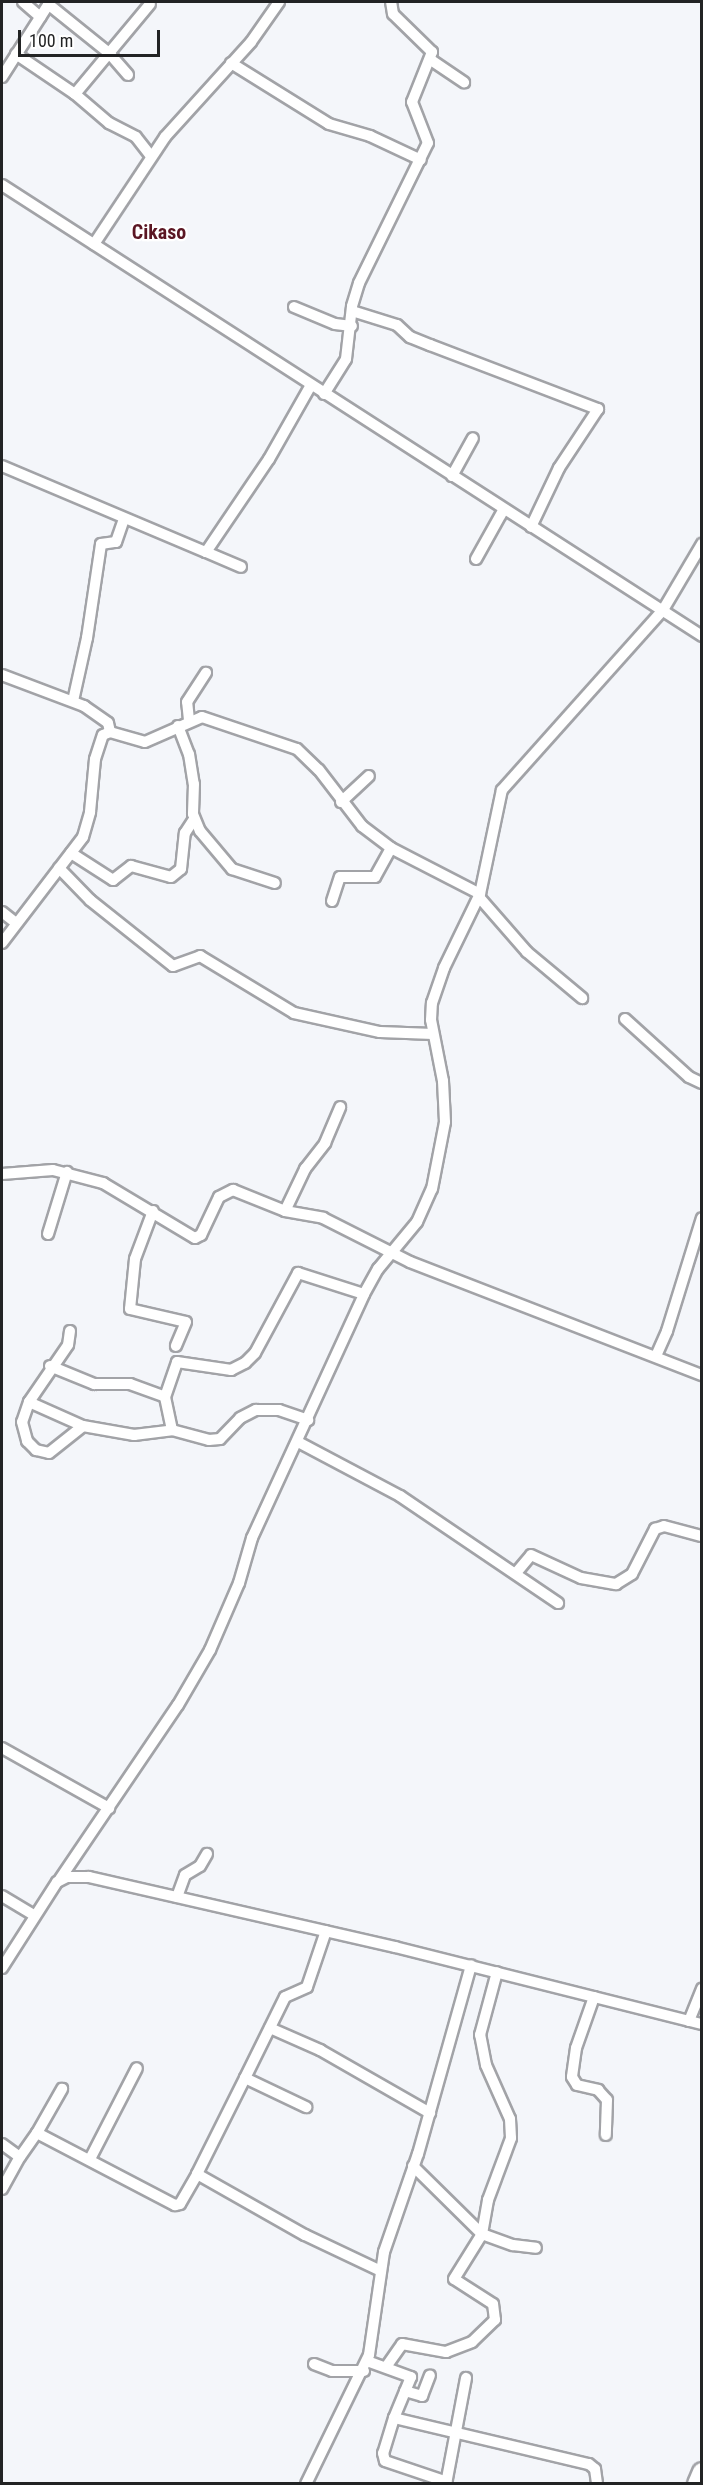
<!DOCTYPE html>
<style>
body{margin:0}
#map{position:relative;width:703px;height:2485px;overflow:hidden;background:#f4f6fa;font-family:"Roboto Condensed",sans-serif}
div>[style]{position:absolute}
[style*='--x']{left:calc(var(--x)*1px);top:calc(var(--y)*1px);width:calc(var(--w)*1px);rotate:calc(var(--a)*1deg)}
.roads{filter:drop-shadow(2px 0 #a2a3a7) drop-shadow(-2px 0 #a2a3a7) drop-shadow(0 2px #a2a3a7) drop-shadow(0 -2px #a2a3a7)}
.minor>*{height:10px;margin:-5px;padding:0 5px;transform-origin:5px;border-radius:5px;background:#fff}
.trunk>*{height:18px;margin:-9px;padding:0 9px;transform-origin:9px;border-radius:9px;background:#fff}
span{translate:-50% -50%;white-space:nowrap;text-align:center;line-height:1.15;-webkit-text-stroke:4.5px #fff;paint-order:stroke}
.quarter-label{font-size:20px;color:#5b1623;font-weight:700}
.frame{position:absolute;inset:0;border:3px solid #222324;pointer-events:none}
.scale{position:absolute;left:18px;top:30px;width:142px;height:27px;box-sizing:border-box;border:3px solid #222324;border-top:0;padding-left:8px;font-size:18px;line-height:21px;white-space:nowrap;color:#222324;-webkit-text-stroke:4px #fff;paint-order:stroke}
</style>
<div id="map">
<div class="roads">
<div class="minor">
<i style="--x:23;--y:2;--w:23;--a:41"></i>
<i style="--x:48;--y:4;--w:78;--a:38.8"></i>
<i style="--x:109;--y:53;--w:29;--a:49"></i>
<i style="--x:16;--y:54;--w:71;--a:34.1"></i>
<i style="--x:75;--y:94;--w:45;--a:40.5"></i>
<i style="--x:109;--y:123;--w:30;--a:27"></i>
<i style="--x:136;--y:137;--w:24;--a:52"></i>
<i style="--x:431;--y:60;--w:40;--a:34"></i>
<i style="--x:231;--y:63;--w:115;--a:31.9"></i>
<i style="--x:329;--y:124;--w:43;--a:16.3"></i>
<i style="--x:370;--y:136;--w:56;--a:25.2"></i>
<i style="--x:2;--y:77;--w:89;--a:-57.4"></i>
<i style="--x:75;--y:94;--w:117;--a:-50.2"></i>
<i style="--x:2;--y:185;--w:833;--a:32.79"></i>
<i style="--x:94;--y:244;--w:128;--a:-56.4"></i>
<i style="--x:165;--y:137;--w:128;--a:-47.8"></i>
<i style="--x:251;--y:42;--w:49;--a:-55"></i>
<i style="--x:294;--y:307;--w:44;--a:22.5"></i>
<i style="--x:335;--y:324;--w:17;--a:7"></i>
<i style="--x:352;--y:311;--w:47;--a:17.3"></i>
<i style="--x:397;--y:325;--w:18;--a:43"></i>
<i style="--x:410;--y:337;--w:22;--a:22"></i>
<i style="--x:430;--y:345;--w:180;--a:20.9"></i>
<i style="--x:598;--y:409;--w:71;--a:123.5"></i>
<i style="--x:559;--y:468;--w:65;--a:115.4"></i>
<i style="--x:324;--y:394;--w:41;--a:-57.8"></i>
<i style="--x:346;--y:359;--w:53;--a:-83.5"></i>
<i style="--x:352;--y:306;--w:24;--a:-73"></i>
<i style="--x:359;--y:283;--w:156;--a:-63.8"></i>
<i style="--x:428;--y:143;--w:44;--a:-111.3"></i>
<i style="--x:412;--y:102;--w:54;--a:-68.2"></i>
<i style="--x:432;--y:52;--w:54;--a:-135.7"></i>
<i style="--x:393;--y:14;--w:12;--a:-99"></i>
<i style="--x:2;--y:466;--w:221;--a:22.9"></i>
<i style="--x:206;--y:552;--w:112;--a:-55.9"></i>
<i style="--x:269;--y:459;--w:85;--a:-60.4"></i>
<i style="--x:452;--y:476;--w:43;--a:-61.1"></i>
<i style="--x:206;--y:552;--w:38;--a:23"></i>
<i style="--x:476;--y:559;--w:57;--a:-60.8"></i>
<i style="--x:2;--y:675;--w:88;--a:20.7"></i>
<i style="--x:84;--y:706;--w:29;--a:35"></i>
<i style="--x:108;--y:723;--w:9;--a:77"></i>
<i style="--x:73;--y:701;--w:65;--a:-77.5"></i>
<i style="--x:87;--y:638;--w:95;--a:-81.5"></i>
<i style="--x:101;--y:544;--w:15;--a:-8"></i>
<i style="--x:116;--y:542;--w:24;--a:-71"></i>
<i style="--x:189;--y:720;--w:18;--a:-96"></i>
<i style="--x:187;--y:702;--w:35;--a:-57"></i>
<i style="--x:178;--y:726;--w:30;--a:69"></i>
<i style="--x:189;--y:754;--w:30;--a:81"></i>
<i style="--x:194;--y:784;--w:30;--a:92"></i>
<i style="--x:193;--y:814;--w:18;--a:68"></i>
<i style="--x:200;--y:831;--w:50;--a:49.9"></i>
<i style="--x:232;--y:869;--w:45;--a:18"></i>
<i style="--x:341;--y:802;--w:38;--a:-43"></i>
<i style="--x:71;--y:853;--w:50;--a:32.7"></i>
<i style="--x:113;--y:880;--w:23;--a:-38"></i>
<i style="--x:131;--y:866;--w:41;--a:15.4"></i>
<i style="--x:171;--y:877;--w:13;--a:-39"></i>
<i style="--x:181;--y:869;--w:36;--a:-84"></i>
<i style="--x:185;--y:833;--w:17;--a:-57"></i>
<i style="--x:59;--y:868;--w:45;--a:45.9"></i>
<i style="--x:90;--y:900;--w:106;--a:38.5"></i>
<i style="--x:173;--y:966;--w:29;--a:-20"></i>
<i style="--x:200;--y:956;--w:110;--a:31.2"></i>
<i style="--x:294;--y:1013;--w:88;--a:12.5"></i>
<i style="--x:380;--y:1032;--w:53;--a:2.2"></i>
<i style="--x:479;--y:897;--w:73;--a:48.9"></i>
<i style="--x:527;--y:952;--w:72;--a:39.9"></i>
<i style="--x:332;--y:901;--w:25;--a:-72"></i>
<i style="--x:340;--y:877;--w:35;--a:0"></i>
<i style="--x:375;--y:877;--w:33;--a:-61"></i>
<i style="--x:2;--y:912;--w:16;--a:38"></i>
<i style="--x:2;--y:943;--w:133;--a:-52.6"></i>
<i style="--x:83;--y:837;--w:26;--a:-74"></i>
<i style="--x:90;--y:812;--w:53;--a:-84.6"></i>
<i style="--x:95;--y:759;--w:25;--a:-72"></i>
<i style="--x:103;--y:735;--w:8;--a:-23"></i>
<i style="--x:110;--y:732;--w:36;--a:16"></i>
<i style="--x:145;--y:742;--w:62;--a:-23.7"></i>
<i style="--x:202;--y:717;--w:100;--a:18.6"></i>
<i style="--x:297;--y:749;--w:30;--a:44"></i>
<i style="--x:319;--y:770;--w:71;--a:52.5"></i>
<i style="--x:362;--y:826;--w:36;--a:37"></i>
<i style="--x:391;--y:848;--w:100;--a:27.3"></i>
<i style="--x:625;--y:1019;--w:86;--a:42.2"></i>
<i style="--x:689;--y:1077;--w:14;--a:25"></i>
<i style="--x:2;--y:1174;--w:51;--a:-4.5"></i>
<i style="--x:53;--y:1170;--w:52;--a:14.6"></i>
<i style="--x:103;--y:1183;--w:107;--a:30.9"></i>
<i style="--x:195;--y:1238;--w:7;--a:-27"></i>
<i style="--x:201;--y:1235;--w:42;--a:-64.7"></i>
<i style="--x:219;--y:1197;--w:16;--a:-27"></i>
<i style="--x:233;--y:1190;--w:56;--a:22"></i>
<i style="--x:285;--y:1211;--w:39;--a:10"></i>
<i style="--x:323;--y:1218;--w:97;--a:26.8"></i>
<i style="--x:410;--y:1262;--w:313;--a:21.2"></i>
<i style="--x:153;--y:1211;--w:51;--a:110.6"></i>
<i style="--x:135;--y:1259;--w:50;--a:95.7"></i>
<i style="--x:130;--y:1309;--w:57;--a:13.1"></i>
<i style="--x:186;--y:1322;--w:26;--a:113"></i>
<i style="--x:285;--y:1211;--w:47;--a:-64.5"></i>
<i style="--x:305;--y:1169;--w:33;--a:-52"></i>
<i style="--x:325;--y:1143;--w:39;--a:-67"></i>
<i style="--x:48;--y:1234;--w:65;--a:-73"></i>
<i style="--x:70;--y:1331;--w:14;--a:98"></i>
<i style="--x:68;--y:1345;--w:69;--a:124.4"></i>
<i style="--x:29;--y:1402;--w:59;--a:24"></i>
<i style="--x:656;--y:1356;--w:27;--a:-66"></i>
<i style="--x:667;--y:1331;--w:118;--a:-72.8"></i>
<i style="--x:50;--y:1366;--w:48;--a:22.2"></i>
<i style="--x:94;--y:1384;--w:36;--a:0"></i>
<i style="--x:130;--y:1384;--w:37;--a:20"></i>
<i style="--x:29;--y:1402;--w:21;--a:109"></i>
<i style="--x:22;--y:1422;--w:20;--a:75"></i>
<i style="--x:27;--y:1441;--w:13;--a:45"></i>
<i style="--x:36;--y:1450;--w:13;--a:13"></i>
<i style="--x:49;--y:1453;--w:43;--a:-38.5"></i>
<i style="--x:83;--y:1426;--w:52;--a:10"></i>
<i style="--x:134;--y:1435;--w:38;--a:-7"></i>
<i style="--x:172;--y:1430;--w:38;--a:15"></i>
<i style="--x:209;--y:1440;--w:11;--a:-5"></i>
<i style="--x:220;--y:1439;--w:29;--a:-46"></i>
<i style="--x:240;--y:1418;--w:18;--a:-27"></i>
<i style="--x:256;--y:1410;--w:23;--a:0"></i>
<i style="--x:279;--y:1410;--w:31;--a:19"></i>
<i style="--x:172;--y:1430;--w:34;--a:-102"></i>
<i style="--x:165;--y:1397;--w:37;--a:-71"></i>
<i style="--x:177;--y:1362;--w:55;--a:8.4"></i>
<i style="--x:231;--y:1370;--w:16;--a:-27"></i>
<i style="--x:245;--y:1363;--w:14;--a:-45"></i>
<i style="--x:255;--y:1353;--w:91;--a:-61.7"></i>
<i style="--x:298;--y:1273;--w:69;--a:17.7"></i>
<i style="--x:298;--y:1442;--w:115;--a:27.9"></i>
<i style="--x:400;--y:1496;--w:191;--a:34.1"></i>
<i style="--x:516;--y:1573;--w:23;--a:-50"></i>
<i style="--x:531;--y:1555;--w:55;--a:24.7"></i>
<i style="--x:581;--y:1578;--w:36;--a:10"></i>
<i style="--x:616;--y:1584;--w:19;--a:-32"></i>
<i style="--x:632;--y:1574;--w:51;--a:-62.9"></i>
<i style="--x:655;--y:1529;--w:9;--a:-18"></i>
<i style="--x:664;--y:1526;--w:39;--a:15"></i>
<i style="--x:2;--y:1748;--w:123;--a:29.3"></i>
<i style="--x:60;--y:1879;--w:210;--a:-55.9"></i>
<i style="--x:178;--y:1705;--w:64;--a:-59.8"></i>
<i style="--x:210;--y:1650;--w:73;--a:-66.6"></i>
<i style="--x:239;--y:1583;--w:47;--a:-73.9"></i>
<i style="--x:252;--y:1538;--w:268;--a:-65.3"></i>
<i style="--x:364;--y:1294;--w:29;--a:-61"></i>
<i style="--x:378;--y:1269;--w:61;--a:-50.3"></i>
<i style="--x:417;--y:1222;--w:36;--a:-66"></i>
<i style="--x:432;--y:1189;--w:68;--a:-79"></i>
<i style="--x:445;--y:1122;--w:41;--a:-92.8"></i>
<i style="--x:443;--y:1081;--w:62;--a:-101.1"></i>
<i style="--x:431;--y:1020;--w:17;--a:-87"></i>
<i style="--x:432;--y:1003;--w:37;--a:-71"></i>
<i style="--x:444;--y:968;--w:82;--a:-64.1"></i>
<i style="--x:480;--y:894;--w:106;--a:-78.1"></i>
<i style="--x:502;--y:790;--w:241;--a:-48.2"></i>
<i style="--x:663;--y:610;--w:77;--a:-59.4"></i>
<i style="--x:2;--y:1896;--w:37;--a:31"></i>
<i style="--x:177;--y:1897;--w:23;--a:-70"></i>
<i style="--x:185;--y:1875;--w:17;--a:-31"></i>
<i style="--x:200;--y:1866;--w:14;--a:-60"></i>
<i style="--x:2;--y:1968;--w:102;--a:-57.4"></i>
<i style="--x:57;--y:1882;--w:11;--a:-27"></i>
<i style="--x:67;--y:1877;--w:22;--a:0"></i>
<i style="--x:89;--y:1877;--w:314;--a:12.9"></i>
<i style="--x:395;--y:1947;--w:317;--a:14.1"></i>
<i style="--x:594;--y:1997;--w:54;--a:109.4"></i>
<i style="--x:576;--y:2048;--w:29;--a:98"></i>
<i style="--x:572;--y:2077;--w:9;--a:58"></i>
<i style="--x:577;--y:2085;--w:22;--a:13"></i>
<i style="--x:598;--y:2090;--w:13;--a:48"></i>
<i style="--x:607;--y:2100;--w:35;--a:92"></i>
<i style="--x:689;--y:2021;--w:35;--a:-68"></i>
<i style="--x:270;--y:2028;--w:55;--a:23.7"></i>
<i style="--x:320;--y:2050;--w:127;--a:29.8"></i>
<i style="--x:245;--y:2078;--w:90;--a:-63.7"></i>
<i style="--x:285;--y:1997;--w:24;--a:-24"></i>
<i style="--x:307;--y:1987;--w:59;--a:-71.3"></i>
<i style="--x:37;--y:2133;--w:51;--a:-60.4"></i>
<i style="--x:2;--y:2144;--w:22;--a:36"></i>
<i style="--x:20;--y:2157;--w:29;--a:-55"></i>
<i style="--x:37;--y:2133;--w:156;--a:27.6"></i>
<i style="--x:175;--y:2205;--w:5;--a:-11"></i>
<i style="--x:180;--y:2204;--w:34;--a:-60"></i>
<i style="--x:197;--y:2174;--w:124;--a:29.5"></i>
<i style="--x:305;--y:2235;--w:84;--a:25.3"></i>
<i style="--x:90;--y:2159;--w:102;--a:-62.7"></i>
<i style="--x:413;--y:2166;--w:97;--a:44.6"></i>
<i style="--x:482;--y:2234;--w:33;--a:20"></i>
<i style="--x:513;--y:2245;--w:23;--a:7"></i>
<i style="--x:197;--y:2174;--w:107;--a:-63.4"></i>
<i style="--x:245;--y:2078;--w:68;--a:25.4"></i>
<i style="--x:2;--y:2189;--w:37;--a:-61"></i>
<i style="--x:367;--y:2361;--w:47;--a:20"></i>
<i style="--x:411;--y:2377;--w:44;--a:112.5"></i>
<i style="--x:394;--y:2418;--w:200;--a:13.3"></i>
<i style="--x:589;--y:2464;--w:8;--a:40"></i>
<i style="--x:595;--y:2469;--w:15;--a:82"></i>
<i style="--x:314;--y:2364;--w:19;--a:21"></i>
<i style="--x:332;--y:2371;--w:32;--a:0"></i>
<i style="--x:386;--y:2367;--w:28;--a:-55"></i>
<i style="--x:402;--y:2344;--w:45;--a:10.3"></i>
<i style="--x:446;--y:2352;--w:28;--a:-21"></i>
<i style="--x:472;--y:2342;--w:32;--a:-44"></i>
<i style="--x:495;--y:2320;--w:16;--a:-97"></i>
<i style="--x:493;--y:2304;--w:46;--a:-147.3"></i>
<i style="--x:454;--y:2279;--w:53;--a:-58.1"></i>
<i style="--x:482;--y:2234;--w:35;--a:-80"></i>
<i style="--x:488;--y:2200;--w:66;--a:-69.6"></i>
<i style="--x:511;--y:2138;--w:19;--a:-93"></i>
<i style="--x:510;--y:2119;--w:59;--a:-114"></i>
<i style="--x:486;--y:2065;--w:31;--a:-101"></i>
<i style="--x:480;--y:2035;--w:65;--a:-74.9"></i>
<i style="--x:405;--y:2391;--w:18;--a:16"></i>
<i style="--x:422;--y:2396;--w:22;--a:-69"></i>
<i style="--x:394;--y:2418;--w:37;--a:107"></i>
<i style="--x:383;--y:2453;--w:8;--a:76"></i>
<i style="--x:385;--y:2461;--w:65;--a:18.7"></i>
<i style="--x:306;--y:2484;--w:144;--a:-64"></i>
<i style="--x:369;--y:2355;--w:104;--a:-81.7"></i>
<i style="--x:384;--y:2252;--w:104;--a:-70.9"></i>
<i style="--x:418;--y:2154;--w:196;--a:-74.3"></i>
<i style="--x:446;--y:2484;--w:108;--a:-79.3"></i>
</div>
<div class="trunk">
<i style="--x:697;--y:2484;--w:13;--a:-67"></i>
</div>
</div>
<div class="quarter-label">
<span style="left:159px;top:232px">Cikaso</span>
</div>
<div class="frame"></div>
<div class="scale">100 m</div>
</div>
